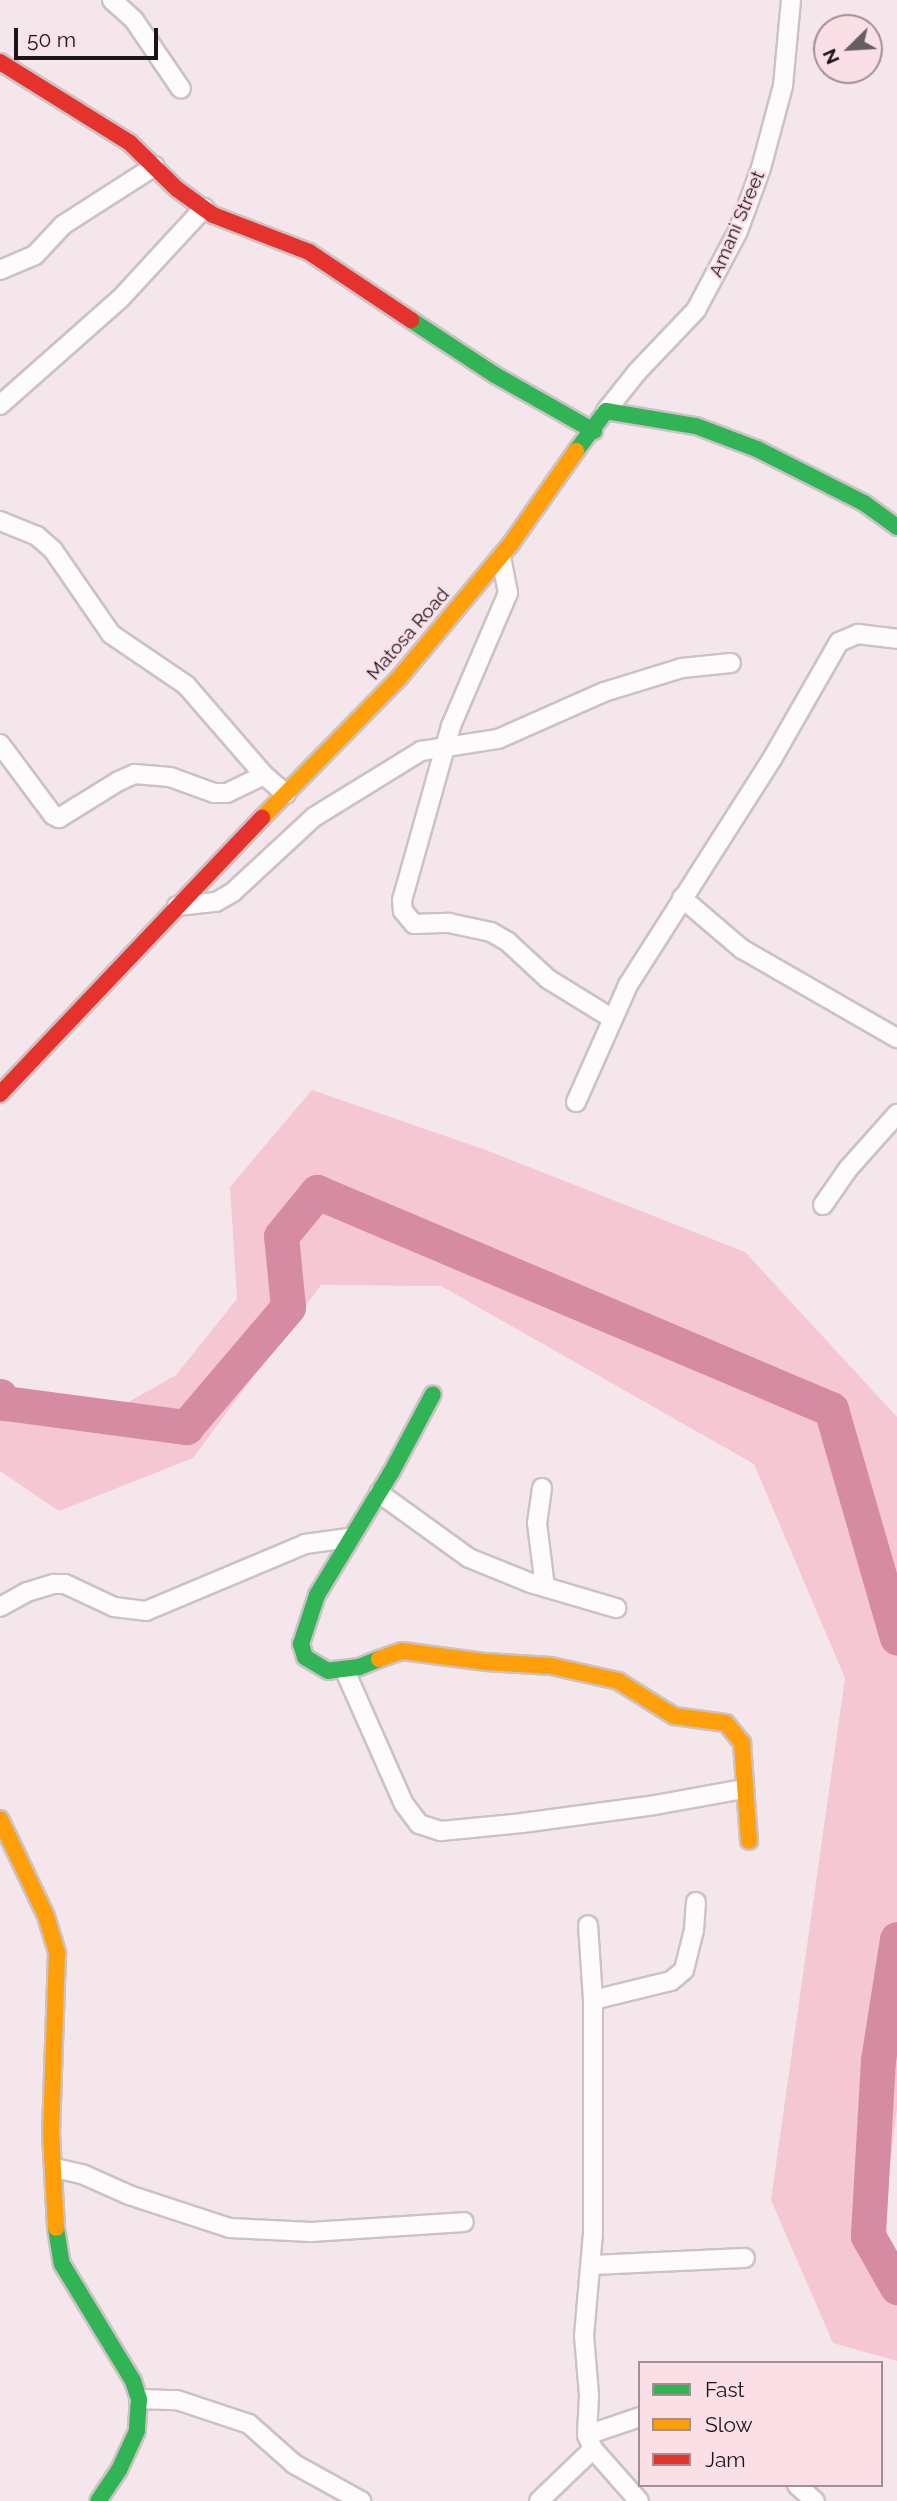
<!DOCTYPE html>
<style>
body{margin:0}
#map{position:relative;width:897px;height:2501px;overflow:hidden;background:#f4e6ea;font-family:Raleway,sans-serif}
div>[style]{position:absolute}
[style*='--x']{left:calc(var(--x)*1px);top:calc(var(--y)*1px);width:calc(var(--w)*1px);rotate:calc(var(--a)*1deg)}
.green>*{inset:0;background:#f5c7d3}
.river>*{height:35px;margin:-17.5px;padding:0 17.5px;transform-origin:17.5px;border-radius:17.5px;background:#d58ca3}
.roads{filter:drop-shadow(2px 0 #ccc2c4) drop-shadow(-2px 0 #ccc2c4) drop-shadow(0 2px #ccc2c4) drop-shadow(0 -2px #ccc2c4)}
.street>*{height:18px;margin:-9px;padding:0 9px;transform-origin:9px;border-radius:9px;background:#fdfbfc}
.fast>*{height:16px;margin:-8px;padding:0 8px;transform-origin:8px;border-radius:8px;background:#30b455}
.slow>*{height:16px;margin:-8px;padding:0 8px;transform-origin:8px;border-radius:8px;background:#ff9f0a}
.jam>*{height:16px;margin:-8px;padding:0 8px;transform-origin:8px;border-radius:8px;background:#e5322d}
span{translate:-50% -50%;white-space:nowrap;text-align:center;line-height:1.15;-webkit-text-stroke:5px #fae0e6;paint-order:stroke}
.street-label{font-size:19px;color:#1d1417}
.legend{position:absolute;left:638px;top:2361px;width:245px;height:126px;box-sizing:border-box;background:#fae0e6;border:2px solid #a28e93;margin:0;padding:9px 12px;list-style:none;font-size:21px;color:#1d1417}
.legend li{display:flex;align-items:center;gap:14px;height:35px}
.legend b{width:35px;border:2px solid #a28e93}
.north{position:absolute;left:813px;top:14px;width:70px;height:70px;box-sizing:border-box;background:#fae0e6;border:2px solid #a28e93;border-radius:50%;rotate:246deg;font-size:19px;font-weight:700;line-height:28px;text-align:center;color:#1d1417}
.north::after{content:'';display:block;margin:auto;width:24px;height:32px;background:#685e61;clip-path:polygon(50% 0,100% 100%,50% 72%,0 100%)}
.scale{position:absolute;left:14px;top:28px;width:144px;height:32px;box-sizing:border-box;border:4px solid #1d1417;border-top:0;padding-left:9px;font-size:21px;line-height:24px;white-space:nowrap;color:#1d1417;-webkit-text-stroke:5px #fae0e6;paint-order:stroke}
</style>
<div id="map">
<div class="green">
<i style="clip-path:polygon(312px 1090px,483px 1149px,745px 1252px,897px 1417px,897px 2108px,883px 2221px,889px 2293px,897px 2296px,897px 2361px,833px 2343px,771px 2200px,845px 1678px,754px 1464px,441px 1286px,321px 1285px,193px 1458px,59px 1511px,0 1471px,0 1389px,118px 1408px,176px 1375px,237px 1299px,230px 1187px)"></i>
</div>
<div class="river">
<i style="--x:0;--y:1396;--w:9;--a:54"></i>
<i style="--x:5;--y:1403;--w:183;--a:7.6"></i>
<i style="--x:186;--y:1427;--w:157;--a:-49.6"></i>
<i style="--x:288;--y:1307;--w:71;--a:-95.6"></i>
<i style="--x:281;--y:1236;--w:57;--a:-50.7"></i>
<i style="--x:317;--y:1192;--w:558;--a:22.89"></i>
<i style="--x:831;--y:1409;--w:238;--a:73.9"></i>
<i style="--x:897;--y:1939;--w:122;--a:98.9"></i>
<i style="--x:878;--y:2060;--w:176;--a:93.3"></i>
<i style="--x:868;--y:2236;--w:59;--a:60.4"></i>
</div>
<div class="roads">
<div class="street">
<i style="--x:112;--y:0;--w:30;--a:42"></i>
<i style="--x:134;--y:20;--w:83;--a:55.7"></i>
<i style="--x:0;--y:270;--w:38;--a:-23"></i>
<i style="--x:35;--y:255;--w:41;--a:-47"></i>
<i style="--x:63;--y:225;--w:109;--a:-32.7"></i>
<i style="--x:0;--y:405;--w:160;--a:-41.5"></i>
<i style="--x:120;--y:299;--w:124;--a:-47.3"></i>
<i style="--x:606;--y:411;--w:50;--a:-51.5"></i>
<i style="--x:637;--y:372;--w:86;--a:-46.4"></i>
<i style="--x:696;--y:310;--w:89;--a:-62"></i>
<i style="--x:738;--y:231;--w:67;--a:-69.9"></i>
<i style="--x:761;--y:168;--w:85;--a:-75"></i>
<i style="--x:783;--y:86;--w:86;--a:-84.7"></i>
<i style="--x:0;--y:521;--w:40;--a:22"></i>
<i style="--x:37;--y:536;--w:21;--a:41"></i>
<i style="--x:53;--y:550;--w:102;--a:55.4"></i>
<i style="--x:111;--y:634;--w:91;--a:34.2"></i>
<i style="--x:186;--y:685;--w:119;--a:49.1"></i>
<i style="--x:264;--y:775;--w:29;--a:41"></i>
<i style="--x:501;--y:557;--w:37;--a:79"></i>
<i style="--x:508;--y:593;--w:145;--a:113.2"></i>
<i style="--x:451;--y:726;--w:181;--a:105.7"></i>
<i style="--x:402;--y:900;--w:11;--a:85"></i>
<i style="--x:403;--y:911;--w:17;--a:50"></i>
<i style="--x:414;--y:924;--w:35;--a:-2"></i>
<i style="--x:449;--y:923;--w:43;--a:12.1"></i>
<i style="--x:491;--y:932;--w:20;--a:30"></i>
<i style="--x:508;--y:942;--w:54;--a:42.8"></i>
<i style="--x:548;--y:979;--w:76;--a:31.6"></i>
<i style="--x:0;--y:744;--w:89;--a:53.3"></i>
<i style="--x:53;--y:815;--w:7;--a:27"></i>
<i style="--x:59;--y:818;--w:70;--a:-31.7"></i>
<i style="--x:119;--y:781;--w:17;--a:-24"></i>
<i style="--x:135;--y:774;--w:35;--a:5"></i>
<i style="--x:170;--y:777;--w:47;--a:20"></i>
<i style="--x:214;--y:793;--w:13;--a:0"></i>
<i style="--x:227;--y:793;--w:41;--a:-25.9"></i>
<i style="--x:682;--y:898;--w:79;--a:40.4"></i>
<i style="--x:742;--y:949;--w:179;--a:29.9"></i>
<i style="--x:177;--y:906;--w:39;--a:-6"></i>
<i style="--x:216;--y:902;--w:20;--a:-30"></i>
<i style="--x:233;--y:892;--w:110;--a:-42.8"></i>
<i style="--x:314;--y:817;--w:126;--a:-31.7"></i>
<i style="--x:421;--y:751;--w:78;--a:-8.9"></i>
<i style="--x:498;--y:739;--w:116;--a:-23.9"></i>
<i style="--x:604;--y:692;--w:82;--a:-17.1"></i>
<i style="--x:682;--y:668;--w:49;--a:-5.8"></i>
<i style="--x:576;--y:1102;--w:128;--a:-66"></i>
<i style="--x:628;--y:985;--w:268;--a:-57.5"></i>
<i style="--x:772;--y:759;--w:135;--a:-60.2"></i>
<i style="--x:839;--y:642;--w:21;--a:-23"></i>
<i style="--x:858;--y:634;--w:39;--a:7"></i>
<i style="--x:823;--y:1205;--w:44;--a:-55.2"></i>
<i style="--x:848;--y:1169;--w:74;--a:-48.3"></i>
<i style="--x:542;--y:1488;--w:35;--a:98"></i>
<i style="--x:537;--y:1523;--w:64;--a:82.9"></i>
<i style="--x:379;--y:1493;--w:111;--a:35.8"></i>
<i style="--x:469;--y:1558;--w:67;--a:22"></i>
<i style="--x:531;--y:1583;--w:89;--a:16.4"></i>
<i style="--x:0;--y:1607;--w:31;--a:-29"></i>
<i style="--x:27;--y:1592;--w:28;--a:-17"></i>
<i style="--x:54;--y:1584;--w:11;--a:0"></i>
<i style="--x:65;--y:1584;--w:54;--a:25.1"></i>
<i style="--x:114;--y:1607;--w:32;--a:7"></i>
<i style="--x:146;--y:1611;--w:173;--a:-22.8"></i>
<i style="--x:305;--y:1544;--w:44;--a:-7.8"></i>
<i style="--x:345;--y:1671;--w:145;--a:66.1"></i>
<i style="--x:404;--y:1804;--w:25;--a:53"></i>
<i style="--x:419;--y:1824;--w:23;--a:18"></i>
<i style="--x:441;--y:1831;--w:81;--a:-5.6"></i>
<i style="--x:522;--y:1823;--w:134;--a:-7.7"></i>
<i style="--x:655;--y:1805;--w:89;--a:-10.3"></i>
<i style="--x:593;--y:2000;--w:80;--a:-13.7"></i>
<i style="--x:671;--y:1981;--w:17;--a:-40"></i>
<i style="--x:684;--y:1970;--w:41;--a:-76"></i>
<i style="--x:694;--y:1930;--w:28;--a:-86"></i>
<i style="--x:55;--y:2168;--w:28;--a:13"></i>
<i style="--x:82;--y:2174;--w:51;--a:24.1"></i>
<i style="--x:129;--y:2195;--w:106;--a:18.1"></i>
<i style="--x:230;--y:2228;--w:81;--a:2.8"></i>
<i style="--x:311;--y:2232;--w:153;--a:-3.7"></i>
<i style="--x:591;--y:2265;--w:154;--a:-2.6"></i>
<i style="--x:139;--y:2399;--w:38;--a:2"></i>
<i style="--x:177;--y:2400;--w:76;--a:18.4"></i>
<i style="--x:249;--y:2424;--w:60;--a:41.6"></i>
<i style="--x:294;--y:2464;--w:77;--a:28.9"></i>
<i style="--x:587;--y:2435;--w:56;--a:-18.8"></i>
<i style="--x:593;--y:2449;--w:69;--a:48.5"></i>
<i style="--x:797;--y:2485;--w:24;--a:42"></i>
<i style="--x:539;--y:2501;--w:75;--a:-43.9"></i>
<i style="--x:593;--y:2449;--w:15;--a:-113"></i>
<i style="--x:587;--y:2435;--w:40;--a:-87.1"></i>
<i style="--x:589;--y:2395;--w:59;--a:-94.8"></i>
<i style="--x:584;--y:2336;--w:103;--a:-85"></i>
<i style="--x:593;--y:2233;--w:233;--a:-90"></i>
<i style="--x:593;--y:2000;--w:75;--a:-93.8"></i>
</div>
<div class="fast">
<i style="--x:411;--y:320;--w:100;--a:33.2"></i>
<i style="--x:495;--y:375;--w:114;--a:29.5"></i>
<i style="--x:576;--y:451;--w:50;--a:-53.1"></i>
<i style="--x:606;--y:411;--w:91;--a:9.5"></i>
<i style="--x:696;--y:426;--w:65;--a:20.7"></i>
<i style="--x:757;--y:449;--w:120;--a:26.8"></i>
<i style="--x:864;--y:503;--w:41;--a:36"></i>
<i style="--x:379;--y:1659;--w:22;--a:158"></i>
<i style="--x:359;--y:1667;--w:31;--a:173"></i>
<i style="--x:328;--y:1671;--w:27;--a:-149"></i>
<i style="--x:305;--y:1657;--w:14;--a:-107"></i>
<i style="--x:301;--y:1644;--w:52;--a:-71.9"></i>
<i style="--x:317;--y:1595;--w:143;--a:-58.8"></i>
<i style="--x:391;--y:1473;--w:89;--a:-62"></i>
<i style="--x:56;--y:2228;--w:36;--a:81"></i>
<i style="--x:62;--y:2264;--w:137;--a:58.7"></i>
<i style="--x:133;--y:2381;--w:19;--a:72"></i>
<i style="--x:139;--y:2399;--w:32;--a:94"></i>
<i style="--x:137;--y:2431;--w:43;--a:114.8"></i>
<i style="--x:119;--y:2470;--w:37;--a:124"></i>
</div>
<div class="slow">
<i style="--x:262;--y:818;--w:197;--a:-45.6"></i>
<i style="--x:400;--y:677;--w:172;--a:-50.2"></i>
<i style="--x:510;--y:545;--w:115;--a:-54.9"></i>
<i style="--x:379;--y:1659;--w:24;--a:-19"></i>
<i style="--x:402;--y:1651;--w:85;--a:7.5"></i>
<i style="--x:486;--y:1662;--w:65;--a:3.5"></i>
<i style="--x:551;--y:1666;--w:69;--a:12.6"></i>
<i style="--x:618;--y:1681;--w:66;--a:32"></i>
<i style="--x:674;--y:1716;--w:52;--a:7.7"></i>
<i style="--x:726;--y:1723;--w:26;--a:51"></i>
<i style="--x:742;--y:1743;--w:98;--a:85.9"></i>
<i style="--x:0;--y:1819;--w:107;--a:64.6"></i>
<i style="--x:46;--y:1916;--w:39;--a:73"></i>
<i style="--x:57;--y:1953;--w:179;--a:91.9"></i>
<i style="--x:51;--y:2132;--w:96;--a:87"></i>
</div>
<div class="jam">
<i style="--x:0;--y:62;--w:153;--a:31.9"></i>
<i style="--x:130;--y:143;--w:66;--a:44.4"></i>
<i style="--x:177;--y:189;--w:44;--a:35.8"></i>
<i style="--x:213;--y:215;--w:103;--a:21.1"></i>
<i style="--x:309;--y:252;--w:123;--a:33.7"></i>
<i style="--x:0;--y:1094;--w:381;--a:-46.5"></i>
</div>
</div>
<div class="street-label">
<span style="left:737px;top:224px;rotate:-67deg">Amani Street</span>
<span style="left:408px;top:634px;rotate:-49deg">Matosa Road</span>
</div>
<ul class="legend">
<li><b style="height:9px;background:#30b455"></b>Fast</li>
<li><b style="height:9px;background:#ff9f0a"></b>Slow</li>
<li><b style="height:9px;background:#e5322d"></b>Jam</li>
</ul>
<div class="north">N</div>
<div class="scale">50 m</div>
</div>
